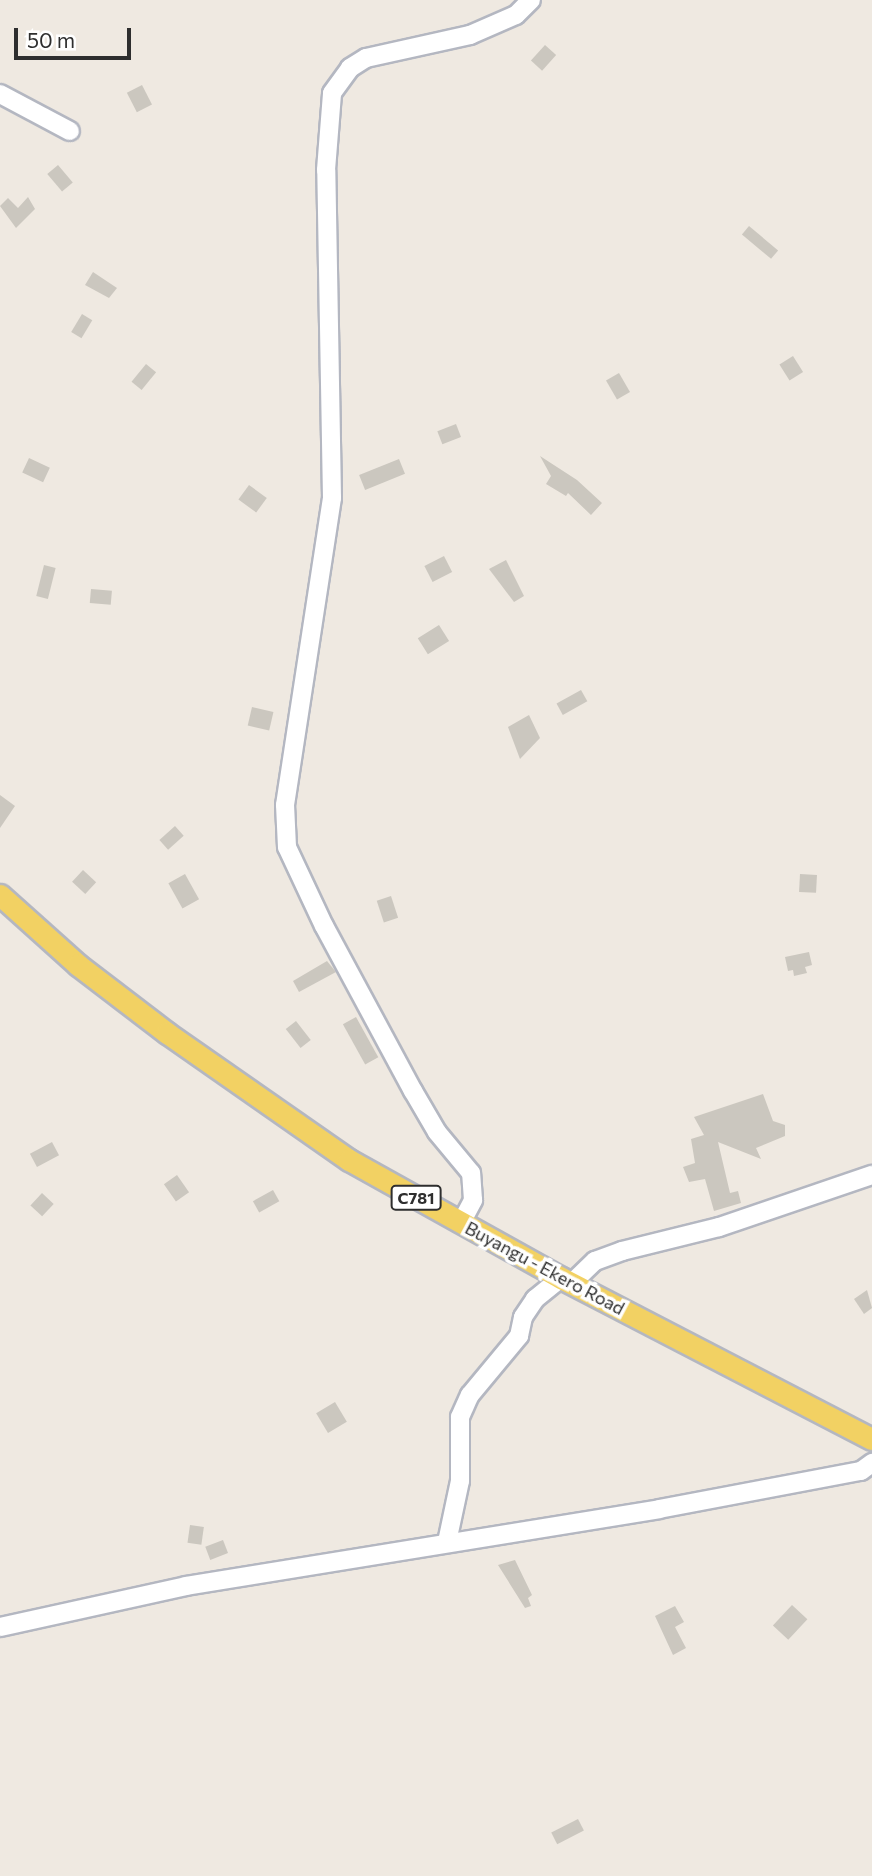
<!DOCTYPE html>
<style>
body{margin:0}
#map{position:relative;width:872px;height:1876px;overflow:hidden;background:#efe9e1;font-family:Commissioner,sans-serif}
div>[style]{position:absolute}
[style*='--x']{left:calc(var(--x)*1px);top:calc(var(--y)*1px);width:calc(var(--w)*1px);rotate:calc(var(--a)*1deg)}
.building>*{inset:0;background:#cbc7bf;transform-origin:0 0}
.roads{filter:drop-shadow(2px 0 #b4b7c1) drop-shadow(-2px 0 #b4b7c1) drop-shadow(0 2px #b4b7c1) drop-shadow(0 -2px #b4b7c1)}
.minor>*{height:18px;margin:-9px;padding:0 9px;transform-origin:9px;border-radius:9px;background:#fff}
.major>*{height:21px;margin:-10.5px;padding:0 10.5px;transform-origin:10.5px;border-radius:10.5px;background:#f2d163}
span{translate:-50% -50%;white-space:nowrap;text-align:center;line-height:1.15;-webkit-text-stroke:7px #fff;paint-order:stroke}
.shield-label span{padding:2px 5px;background:#fff;border:2px solid;border-radius:5px;-webkit-text-stroke-width:0}
.shield-label{font-size:16px;color:#2e2e2e;font-weight:700}
.street-label{font-size:18px;color:#2e2e2e}
.scale{position:absolute;left:14px;top:28px;width:117px;height:32px;box-sizing:border-box;border:4px solid #2e2e2e;border-top:0;padding-left:9px;font-size:21px;line-height:24px;white-space:nowrap;color:#2e2e2e;-webkit-text-stroke:5px #fff;paint-order:stroke}
</style>
<div id="map">
<div class="building">
<i style="left:545px;top:45px;width:15px;height:21px;rotate:42deg"></i>
<i style="left:142px;top:85px;width:22px;height:17px;rotate:63deg"></i>
<i style="left:58px;top:165px;width:23px;height:14px;rotate:50deg"></i>
<i style="clip-path:polygon(28px 197px,35px 209px,16px 228px,0 206px,8px 198px,18px 208px)"></i>
<i style="left:749px;top:226px;width:38px;height:11px;rotate:40deg"></i>
<i style="clip-path:polygon(93px 272px,117px 288px,109px 298px,85px 285px)"></i>
<i style="left:82px;top:314px;width:12px;height:21px;rotate:31deg"></i>
<i style="left:793px;top:356px;width:19px;height:16px;rotate:58deg"></i>
<i style="left:146px;top:364px;width:13px;height:23px;rotate:39deg"></i>
<i style="left:619px;top:373px;width:22px;height:15px;rotate:60deg"></i>
<i style="left:456px;top:424px;width:14px;height:20px;rotate:69deg"></i>
<i style="clip-path:polygon(540px 456px,577px 480px,602px 503px,591px 515px,568px 493px,566px 496px,546px 484px,551px 476px)"></i>
<i style="left:29px;top:458px;width:23px;height:16px;rotate:25deg"></i>
<i style="left:399px;top:459px;width:16px;height:43px;rotate:68deg"></i>
<i style="left:249px;top:485px;width:22px;height:18px;rotate:36deg"></i>
<i style="left:444px;top:556px;width:18px;height:22px;rotate:63deg"></i>
<i style="clip-path:polygon(506px 560px,524px 596px,514px 602px,489px 569px)"></i>
<i style="left:44px;top:565px;width:12px;height:32px;rotate:14deg"></i>
<i style="left:91px;top:589px;width:21px;height:14px;rotate:5deg"></i>
<i style="left:439px;top:625px;width:19px;height:25px;rotate:58deg"></i>
<i style="left:581px;top:690px;width:13px;height:28px;rotate:61deg"></i>
<i style="left:252px;top:707px;width:22px;height:19px;rotate:13deg"></i>
<i style="clip-path:polygon(529px 715px,540px 738px,520px 759px,508px 727px)"></i>
<i style="clip-path:polygon(0 795px,15px 806px,0 828px)"></i>
<i style="left:175px;top:826px;width:13px;height:21px;rotate:48deg"></i>
<i style="left:83px;top:870px;width:18px;height:16px;rotate:43deg"></i>
<i style="left:185px;top:874px;width:29px;height:19px;rotate:61deg"></i>
<i style="left:800px;top:874px;width:17px;height:18px;rotate:3deg"></i>
<i style="left:391px;top:896px;width:23px;height:15px;rotate:72deg"></i>
<i style="clip-path:polygon(809px 952px,812px 965px,805px 967px,807px 973px,794px 976px,793px 970px,788px 971px,785px 957px)"></i>
<i style="clip-path:polygon(327px 961px,336px 972px,299px 992px,293px 981px)"></i>
<i style="left:356px;top:1017px;width:46px;height:15px;rotate:61deg"></i>
<i style="left:296px;top:1021px;width:24px;height:13px;rotate:52deg"></i>
<i style="clip-path:polygon(763px 1094px,773px 1121px,785px 1125px,785px 1136px,756px 1148px,761px 1159px,718px 1142px,730px 1193px,738px 1191px,741px 1203px,714px 1211px,705px 1179px,689px 1182px,683px 1167px,695px 1163px,691px 1139px,704px 1135px,694px 1117px)"></i>
<i style="left:52px;top:1142px;width:15px;height:25px;rotate:62deg"></i>
<i style="left:177px;top:1175px;width:21px;height:16px;rotate:55deg"></i>
<i style="left:273px;top:1190px;width:13px;height:23px;rotate:61deg"></i>
<i style="left:42px;top:1193px;width:16px;height:17px;rotate:43deg"></i>
<i style="clip-path:polygon(867px 1290px,872px 1308px,864px 1314px,854px 1299px)"></i>
<i style="left:335px;top:1402px;width:23px;height:22px;rotate:59deg"></i>
<i style="left:190px;top:1525px;width:14px;height:18px;rotate:8deg"></i>
<i style="left:223px;top:1540px;width:14px;height:19px;rotate:69deg"></i>
<i style="clip-path:polygon(515px 1560px,532px 1595px,528px 1598px,531px 1606px,525px 1608px,498px 1565px)"></i>
<i style="left:792px;top:1605px;width:21px;height:28px;rotate:43deg"></i>
<i style="clip-path:polygon(675px 1606px,684px 1622px,675px 1627px,686px 1648px,673px 1655px,655px 1616px)"></i>
<i style="left:578px;top:1819px;width:13px;height:30px;rotate:63deg"></i>
</div>
<div class="roads">
<div class="minor">
<i style="--x:0;--y:94;--w:79;--a:27.9"></i>
<i style="--x:461;--y:1223;--w:26;--a:-62"></i>
<i style="--x:473;--y:1200;--w:27;--a:-94"></i>
<i style="--x:471;--y:1173;--w:53;--a:-129.7"></i>
<i style="--x:437;--y:1132;--w:48;--a:-120.3"></i>
<i style="--x:413;--y:1091;--w:187;--a:-118.3"></i>
<i style="--x:324;--y:926;--w:87;--a:-115.1"></i>
<i style="--x:287;--y:847;--w:42;--a:-92.7"></i>
<i style="--x:285;--y:805;--w:311;--a:-81.3"></i>
<i style="--x:332;--y:498;--w:328;--a:-91"></i>
<i style="--x:326;--y:170;--w:77;--a:-85.5"></i>
<i style="--x:332;--y:93;--w:31;--a:-54"></i>
<i style="--x:350;--y:68;--w:19;--a:-32"></i>
<i style="--x:366;--y:58;--w:107;--a:-12.5"></i>
<i style="--x:470;--y:35;--w:50;--a:-23.5"></i>
<i style="--x:516;--y:15;--w:21;--a:-45"></i>
<i style="--x:572;--y:1283;--w:32;--a:-44"></i>
<i style="--x:595;--y:1261;--w:29;--a:-20"></i>
<i style="--x:622;--y:1251;--w:100;--a:-13.9"></i>
<i style="--x:719;--y:1227;--w:162;--a:-18.8"></i>
<i style="--x:447;--y:1542;--w:62;--a:-78"></i>
<i style="--x:460;--y:1481;--w:64;--a:-90"></i>
<i style="--x:460;--y:1417;--w:24;--a:-66"></i>
<i style="--x:470;--y:1395;--w:77;--a:-50.3"></i>
<i style="--x:519;--y:1336;--w:19;--a:-78"></i>
<i style="--x:523;--y:1317;--w:22;--a:-56"></i>
<i style="--x:535;--y:1299;--w:33;--a:-39"></i>
<i style="--x:0;--y:1627;--w:190;--a:-12.4"></i>
<i style="--x:186;--y:1586;--w:479;--a:-9.2"></i>
<i style="--x:659;--y:1509;--w:206;--a:-10.7"></i>
<i style="--x:861;--y:1471;--w:14;--a:-36"></i>
</div>
<div class="major">
<i style="--x:0;--y:895;--w:105;--a:41.9"></i>
<i style="--x:78;--y:965;--w:112;--a:37.4"></i>
<i style="--x:167;--y:1033;--w:222;--a:34.9"></i>
<i style="--x:349;--y:1160;--w:243;--a:29.1"></i>
<i style="--x:561;--y:1278;--w:350;--a:27.4"></i>
</div>
</div>
<div class="shield-label">
<span style="left:416px;top:1198px">C781</span>
</div>
<div class="street-label">
<span style="left:545px;top:1268px;rotate:28deg">Buyangu - Ekero Road</span>
</div>
<div class="scale">50 m</div>
</div>
